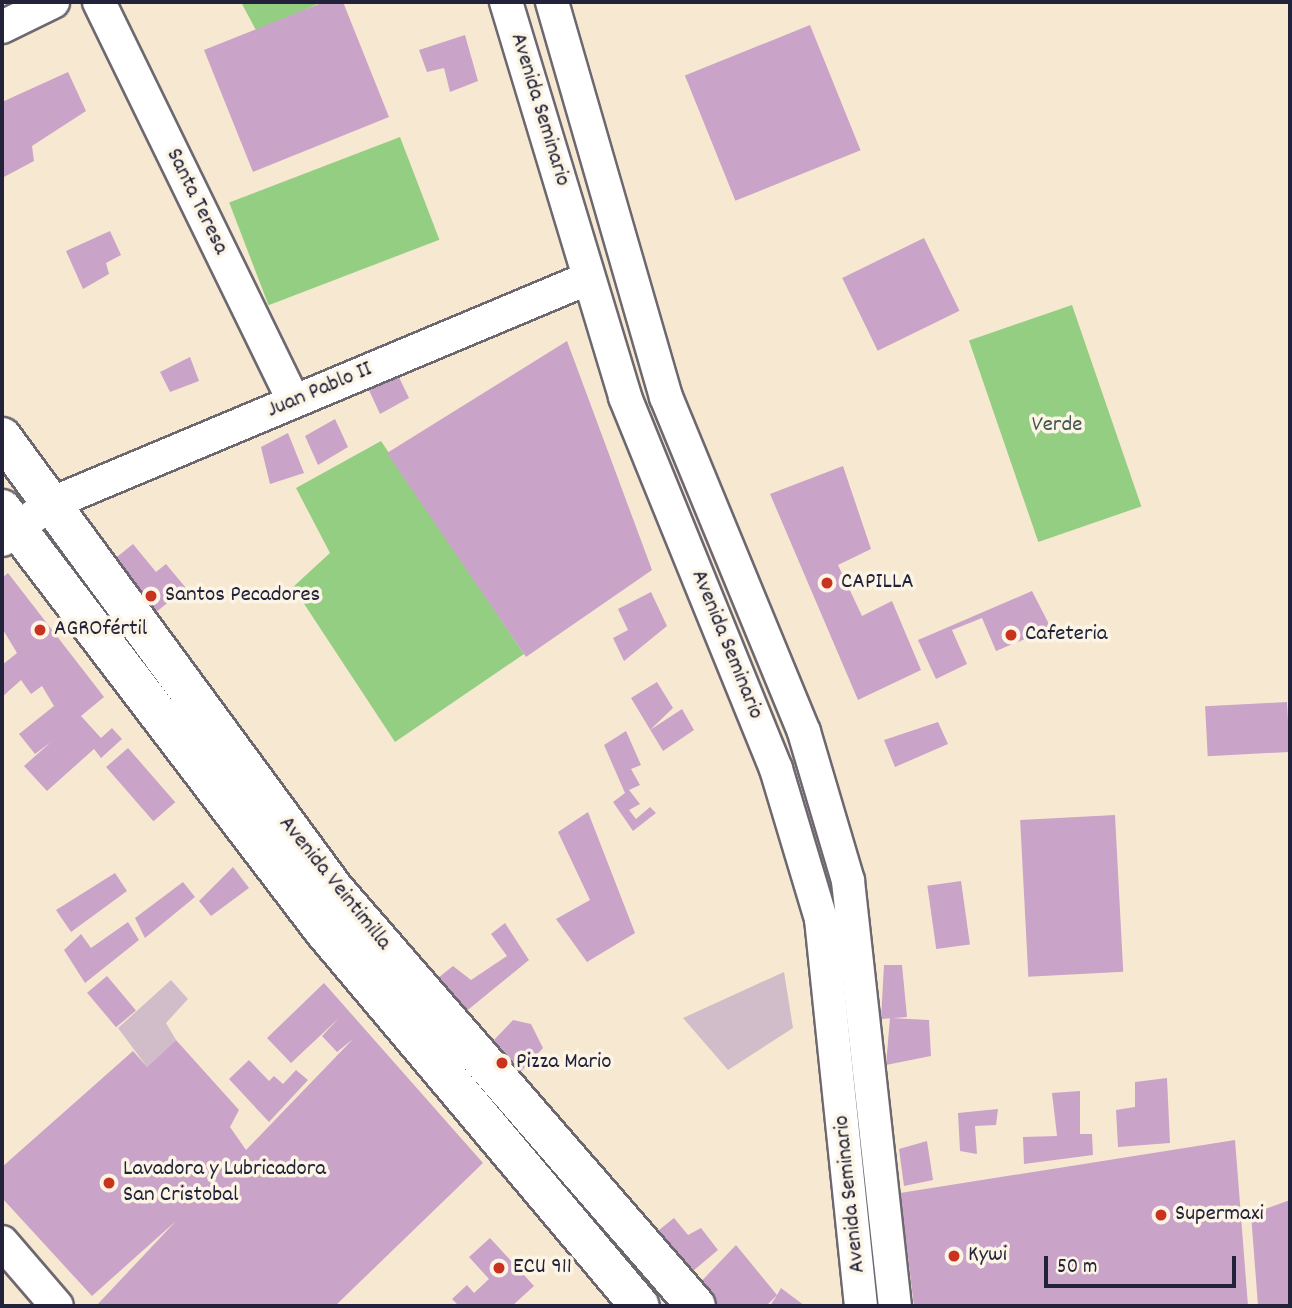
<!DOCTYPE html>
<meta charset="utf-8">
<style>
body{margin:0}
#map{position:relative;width:1292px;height:1308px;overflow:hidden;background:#f7e9d1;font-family:Dekko,sans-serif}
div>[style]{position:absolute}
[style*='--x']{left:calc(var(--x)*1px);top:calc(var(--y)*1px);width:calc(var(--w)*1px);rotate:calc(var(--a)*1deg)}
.industrial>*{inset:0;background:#d1bdc9}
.green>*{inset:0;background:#94ce82;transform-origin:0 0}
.building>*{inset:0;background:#caa3c9;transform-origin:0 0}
.roads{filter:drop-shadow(2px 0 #6d6870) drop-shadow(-2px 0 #6d6870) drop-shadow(0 2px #6d6870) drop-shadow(0 -2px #6d6870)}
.street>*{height:32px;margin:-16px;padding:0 16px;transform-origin:16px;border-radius:16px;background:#fff}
.primary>*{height:38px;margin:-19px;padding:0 19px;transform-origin:19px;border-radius:19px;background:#fff}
.dots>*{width:19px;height:19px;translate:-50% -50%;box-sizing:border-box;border:4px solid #fcf5e5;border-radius:50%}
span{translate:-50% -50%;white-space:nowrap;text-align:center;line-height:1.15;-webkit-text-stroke:7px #fcf5e5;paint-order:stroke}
.street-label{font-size:23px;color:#22223b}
.park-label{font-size:23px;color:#445650}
.poi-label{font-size:23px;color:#22223b}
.left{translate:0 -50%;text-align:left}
.frame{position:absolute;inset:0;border:4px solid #22223b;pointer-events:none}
.scale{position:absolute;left:1044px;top:1256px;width:192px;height:32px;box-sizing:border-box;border:4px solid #22223b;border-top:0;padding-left:9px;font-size:21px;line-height:24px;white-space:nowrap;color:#22223b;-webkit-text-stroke:5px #fcf5e5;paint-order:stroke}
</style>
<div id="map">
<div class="industrial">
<i style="clip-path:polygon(784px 972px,793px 1028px,728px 1070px,683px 1018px)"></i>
<i style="clip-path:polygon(171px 980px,188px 999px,166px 1023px,176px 1040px,147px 1067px,118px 1028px)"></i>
</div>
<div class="green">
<i style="clip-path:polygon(241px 2px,322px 2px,257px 32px)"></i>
<i style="left:400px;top:137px;width:110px;height:183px;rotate:69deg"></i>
<i style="left:1072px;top:305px;width:213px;height:109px;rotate:71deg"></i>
<i style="clip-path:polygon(381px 441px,524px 654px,395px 742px,293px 587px,330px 553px,296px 488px)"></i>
</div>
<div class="building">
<i style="clip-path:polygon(324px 2px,343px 2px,389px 117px,253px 172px,204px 50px)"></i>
<i style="left:810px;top:25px;width:135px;height:135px;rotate:68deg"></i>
<i style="clip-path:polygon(465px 35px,478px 81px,450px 92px,444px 68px,427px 72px,419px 50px)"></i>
<i style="clip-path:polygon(68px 72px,86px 111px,32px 146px,34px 161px,2px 178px,2px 102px)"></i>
<i style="clip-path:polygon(110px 231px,121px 255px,106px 263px,109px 274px,83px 289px,66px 251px)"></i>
<i style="left:924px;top:238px;width:81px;height:91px;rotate:64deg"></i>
<i style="clip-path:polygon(567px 341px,652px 570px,526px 657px,387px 453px)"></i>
<i style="clip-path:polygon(190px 357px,199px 381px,170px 392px,160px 372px)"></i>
<i style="clip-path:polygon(395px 369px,409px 398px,380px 414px,363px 377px)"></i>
<i style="clip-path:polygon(335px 419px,348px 447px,318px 465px,305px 436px)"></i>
<i style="clip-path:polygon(288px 433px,304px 473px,270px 484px,261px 447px)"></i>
<i style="clip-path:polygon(843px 466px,871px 549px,838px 565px,862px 616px,892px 601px,921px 670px,858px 700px,770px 494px)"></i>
<i style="clip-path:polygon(133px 544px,156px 572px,166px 564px,186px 588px,155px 613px,112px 561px)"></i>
<i style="clip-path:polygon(8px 573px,104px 697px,81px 716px,101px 738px,112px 728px,122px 739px,101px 758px,94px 749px,47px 791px,24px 766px,51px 742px,35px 754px,19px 734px,54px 706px,42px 686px,31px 694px,21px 680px,2px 697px,2px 665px,17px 653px,2px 628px,2px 578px)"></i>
<i style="clip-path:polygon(1032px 591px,1051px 628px,996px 651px,982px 618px,952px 630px,967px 664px,936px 679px,918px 640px)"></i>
<i style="clip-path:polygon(651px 592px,667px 626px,624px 661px,613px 638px,628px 630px,618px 609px)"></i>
<i style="clip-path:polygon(657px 682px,673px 708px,650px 730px,682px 709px,694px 730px,663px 751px,631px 698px)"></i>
<i style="left:1287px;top:702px;width:50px;height:82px;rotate:87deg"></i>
<i style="clip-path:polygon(938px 722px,948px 744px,895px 767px,884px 740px)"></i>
<i style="clip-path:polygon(626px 731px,641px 765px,631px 769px,640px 785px,629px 790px,640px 804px,629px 810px,636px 819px,650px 807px,656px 813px,633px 831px,613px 802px,625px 793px,604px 745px)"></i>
<i style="left:128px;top:748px;width:72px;height:29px;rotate:49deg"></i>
<i style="clip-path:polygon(588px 812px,635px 933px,587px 962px,556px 919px,590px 900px,558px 832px)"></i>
<i style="left:1115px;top:815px;width:157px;height:95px;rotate:87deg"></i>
<i style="clip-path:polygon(233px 867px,249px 888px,211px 916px,199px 901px)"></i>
<i style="clip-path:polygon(115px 873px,127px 891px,71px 932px,56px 910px)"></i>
<i style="left:961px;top:881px;width:64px;height:34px;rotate:82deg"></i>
<i style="clip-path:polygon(183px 882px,195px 897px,145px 938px,135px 918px)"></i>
<i style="clip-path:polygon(128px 922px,139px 940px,85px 983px,64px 950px,81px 934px,91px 948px)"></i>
<i style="clip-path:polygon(505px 923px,529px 960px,458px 1018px,433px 982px,453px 966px,471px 980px,507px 956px,491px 934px)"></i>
<i style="clip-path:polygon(884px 965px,902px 965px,907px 1017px,881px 1019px)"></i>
<i style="left:107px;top:976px;width:45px;height:26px;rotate:50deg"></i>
<i style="clip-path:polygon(324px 983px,483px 1163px,335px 1306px,96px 1306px,176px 1221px,92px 1296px,2px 1198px,2px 1167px,133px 1051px,147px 1067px,176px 1040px,239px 1110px,230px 1127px,246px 1150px,353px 1039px,337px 1052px,322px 1036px,339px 1018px,291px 1063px,267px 1038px)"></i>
<i style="clip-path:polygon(890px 1018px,929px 1020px,931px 1056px,886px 1065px)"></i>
<i style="clip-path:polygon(513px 1020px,531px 1024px,543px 1048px,510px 1083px,493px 1065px,505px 1057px,493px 1041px)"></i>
<i style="clip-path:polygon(249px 1060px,269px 1081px,274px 1076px,283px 1084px,296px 1070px,308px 1080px,269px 1122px,229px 1079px)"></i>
<i style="clip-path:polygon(1167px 1078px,1170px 1143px,1118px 1147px,1116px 1110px,1135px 1107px,1135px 1082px)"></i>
<i style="clip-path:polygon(1080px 1091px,1080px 1134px,1092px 1134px,1093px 1155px,1024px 1164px,1023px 1137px,1057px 1136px,1052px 1093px)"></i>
<i style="clip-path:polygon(998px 1109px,996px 1125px,975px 1126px,977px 1154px,960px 1151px,958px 1113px)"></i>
<i style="clip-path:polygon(1235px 1140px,1248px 1306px,914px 1306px,900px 1193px)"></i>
<i style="clip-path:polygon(927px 1141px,933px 1180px,904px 1186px,899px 1149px)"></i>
<i style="clip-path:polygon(1290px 1200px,1290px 1306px,1258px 1306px,1251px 1214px)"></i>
<i style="clip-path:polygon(674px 1218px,688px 1235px,701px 1228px,718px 1250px,681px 1281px,649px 1238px)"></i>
<i style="clip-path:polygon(490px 1238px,534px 1286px,512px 1306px,459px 1306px,452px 1299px,467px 1285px,474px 1293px,489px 1279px,469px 1257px)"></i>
<i style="clip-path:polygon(736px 1245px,777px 1295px,781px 1288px,805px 1306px,770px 1306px,777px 1295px,766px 1306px,707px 1306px,693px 1290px)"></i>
</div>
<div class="roads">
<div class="street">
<i style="--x:99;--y:2;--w:444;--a:64"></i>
<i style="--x:506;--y:2;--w:413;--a:73.2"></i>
<i style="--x:625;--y:397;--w:401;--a:67.9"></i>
<i style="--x:776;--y:769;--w:157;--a:73.3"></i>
<i style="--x:821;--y:919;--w:389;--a:84.1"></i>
<i style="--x:552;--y:2;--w:411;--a:73.9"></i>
<i style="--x:666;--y:397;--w:362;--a:67.6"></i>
<i style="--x:804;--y:732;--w:155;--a:73.5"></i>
<i style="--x:848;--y:881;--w:428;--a:83.7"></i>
<i style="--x:2;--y:27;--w:57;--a:-26.1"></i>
<i style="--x:2;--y:540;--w:60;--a:-36.9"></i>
<i style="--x:50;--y:504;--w:584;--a:-22.75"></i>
<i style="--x:2;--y:1242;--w:84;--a:49.3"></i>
</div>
<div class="primary">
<i style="--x:2;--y:437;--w:561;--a:53.7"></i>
<i style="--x:334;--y:889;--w:552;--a:49.04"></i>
<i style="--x:2;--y:509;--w:531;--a:52.66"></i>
<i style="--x:324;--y:931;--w:490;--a:49.9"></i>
</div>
</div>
<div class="dots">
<i style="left:827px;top:583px;background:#c8321e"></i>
<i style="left:151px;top:596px;background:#c8321e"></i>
<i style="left:40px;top:630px;background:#c8321e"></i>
<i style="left:1011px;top:635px;background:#c8321e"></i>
<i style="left:502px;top:1063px;background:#c8321e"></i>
<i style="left:109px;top:1183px;background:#c8321e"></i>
<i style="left:1161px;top:1215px;background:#c8321e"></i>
<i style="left:954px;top:1256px;background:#c8321e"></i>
<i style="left:499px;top:1268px;background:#c8321e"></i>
</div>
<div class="street-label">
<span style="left:539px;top:110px;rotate:73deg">Avenida Seminario</span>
<span style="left:196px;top:202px;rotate:64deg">Santa Teresa</span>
<span style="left:320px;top:391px;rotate:-23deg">Juan Pablo II</span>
<span style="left:726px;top:645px;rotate:68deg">Avenida Seminario</span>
<span style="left:334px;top:884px;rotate:51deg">Avenida Veintimilla</span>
<span style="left:851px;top:1194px;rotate:-96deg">Avenida Seminario</span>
</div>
<div class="park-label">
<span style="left:1057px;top:426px">Verde</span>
</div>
<div class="poi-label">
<span class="left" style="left:841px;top:583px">CAPILLA</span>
<span class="left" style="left:165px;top:596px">Santos Pecadores</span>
<span class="left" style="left:54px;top:630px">AGROfértil</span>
<span class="left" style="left:1025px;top:635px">Cafeteria</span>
<span class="left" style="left:516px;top:1063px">Pizza Mario</span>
<span class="left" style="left:123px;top:1183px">Lavadora y Lubricadora<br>San Cristobal</span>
<span class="left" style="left:1175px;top:1215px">Supermaxi</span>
<span class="left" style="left:968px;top:1256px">Kywi</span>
<span class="left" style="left:513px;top:1268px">ECU 911</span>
</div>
<div class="frame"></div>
<div class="scale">50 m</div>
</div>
